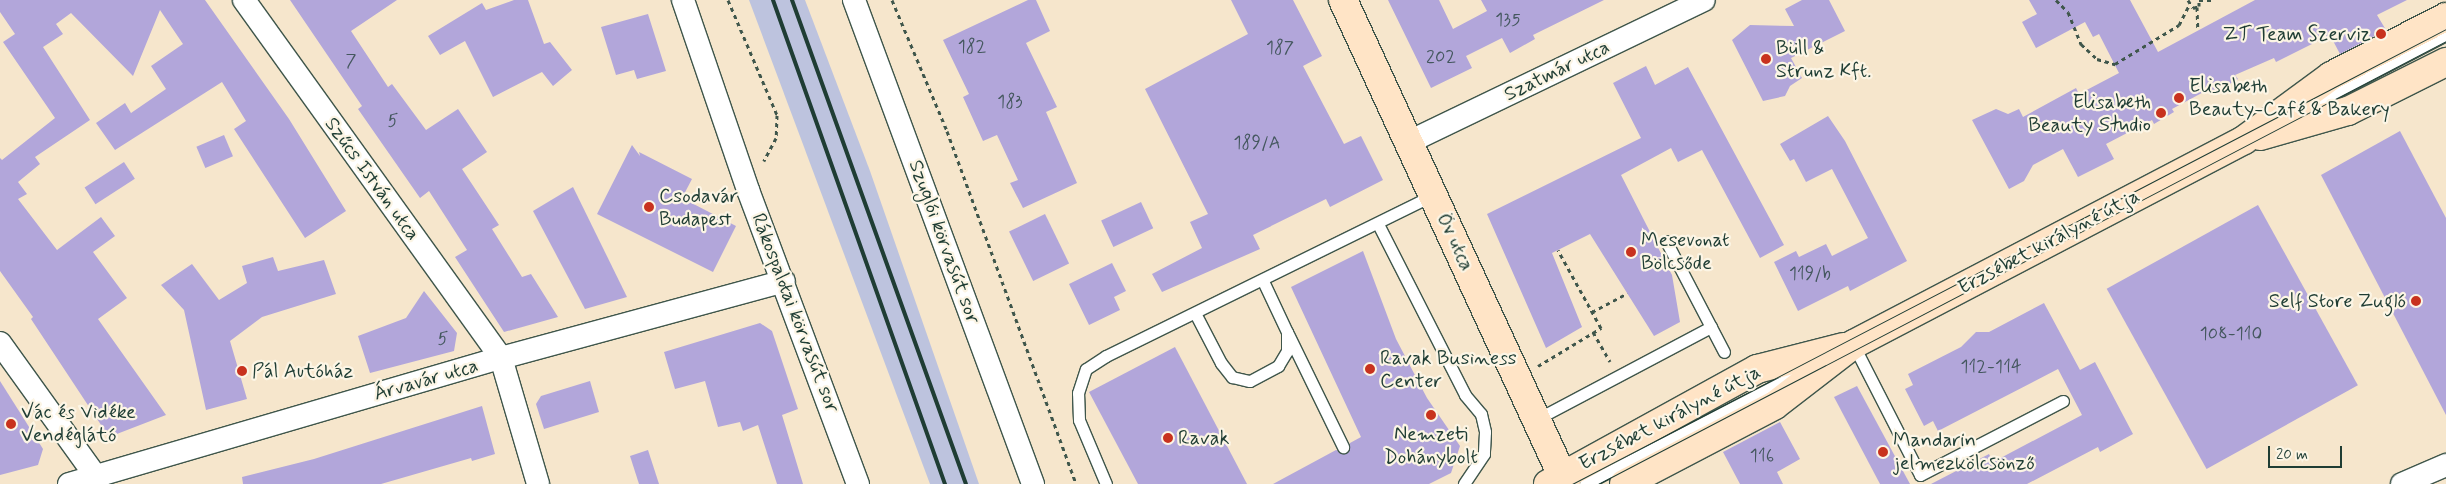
<!DOCTYPE html>
<meta charset="utf-8">
<style>
body{margin:0}
#map{position:relative;width:2446px;height:484px;overflow:hidden;background:#f6e6cc;font-family:Mynerve,sans-serif}
div>[style]{position:absolute}
[style*='--x']{left:calc(var(--x)*1px);top:calc(var(--y)*1px);width:calc(var(--w)*1px);rotate:calc(var(--a)*1deg)}
.industrial>*{inset:0;background:#bdc3de}
.building>*{inset:0;background:#b2a6da;transform-origin:0 0}
.path>*{height:3px;margin-top:-1.5px;transform-origin:0;background:repeating-linear-gradient(90deg,#3f564b 0 4px,transparent 0 8px)}
.roads{filter:drop-shadow(1px 0 #3f564b) drop-shadow(-1px 0 #3f564b) drop-shadow(0 1px #3f564b) drop-shadow(0 -1px #3f564b)}
.lane>*{height:11px;margin:-5.5px;padding:0 5.5px;transform-origin:5.5px;border-radius:5.5px;background:#fff}
.street>*{height:22px;margin:-11px;padding:0 11px;transform-origin:11px;border-radius:11px;background:#fff}
.secondary>*{height:28px;margin:-14px;padding:0 14px;transform-origin:14px;border-radius:14px;background:#ffe4c6}
.tram>*{height:1px;margin:-0.5px;padding:0 0.5px;transform-origin:0.5px;border-radius:0.5px;background:#1f3d34}
.rail>*{height:4px;margin:-2px;padding:0 2px;transform-origin:2px;border-radius:2px;background:#1f3d34}
.dots>*{width:14px;height:14px;translate:-50% -50%;box-sizing:border-box;border:2px solid #fcf5e5;border-radius:50%}
span{translate:-50% -50%;white-space:nowrap;text-align:center;line-height:1.15;-webkit-text-stroke:4.5px #fcf5e5;paint-order:stroke}
.number-label{font-size:18px;color:#44575e}
.number-label span{-webkit-text-stroke-width:0}
.poi-label{font-size:20px;color:#1f3d34}
.right{translate:-100% -50%;text-align:right}
.left{translate:0 -50%;text-align:left}
.street-label{font-size:20px;color:#1f3d34}
.scale{position:absolute;left:2268px;top:446px;width:74px;height:22px;box-sizing:border-box;border:2px solid #1f3d34;border-top:0;padding-left:6px;font-size:15px;line-height:18px;white-space:nowrap;color:#1f3d34;-webkit-text-stroke:4px #fcf5e5;paint-order:stroke}
</style>
<div id="map">
<div class="industrial">
<i style="clip-path:polygon(749px 0,805px 0,870px 171px,979px 484px,930px 484px)"></i>
</div>
<div class="building">
<i style="clip-path:polygon(0 0,205px 0,289px 119px,346px 211px,305px 238px,234px 129px,246px 121px,222px 82px,115px 150px,96px 123px,125px 103px,131px 113px,166px 89px,151px 66px,183px 44px,160px 10px,133px 76px,71px 13px,56px 24px,63px 34px,43px 47px,90px 120px,35px 157px,40px 164px,18px 182px,27px 194px,18px 199px,57px 250px,101px 217px,115px 236px,93px 252px,127px 298px,98px 319px,166px 415px,109px 437px,31px 319px,33px 317px,0 271px,0 158px,2px 160px,55px 118px,3px 42px,15px 34px,0 12px)"></i>
<i style="clip-path:polygon(290px 0,397px 0,351px 31px,388px 87px,392px 84px,426px 130px,458px 109px,487px 152px,462px 169px,499px 225px,492px 229px,522px 277px,531px 274px,558px 317px,504px 332px,455px 257px,467px 250px,429px 191px,420px 198px,358px 109px,362px 106px)"></i>
<i style="clip-path:polygon(514px 0,528px 0,544px 44px,550px 42px,572px 70px,553px 86px,542px 72px,493px 97px,465px 41px,440px 55px,428px 36px,482px 3px,486px 10px)"></i>
<i style="clip-path:polygon(1028px 0,1036px 0,1050px 31px,1026px 43px,1057px 107px,1046px 112px,1077px 183px,1023px 208px,1010px 183px,1018px 180px,997px 135px,983px 141px,963px 97px,969px 94px,943px 40px)"></i>
<i style="clip-path:polygon(1231px 0,1293px 0,1322px 56px,1303px 66px,1344px 144px,1361px 136px,1383px 180px,1330px 207px,1326px 199px,1253px 235px,1260px 249px,1162px 292px,1152px 274px,1202px 248px,1190px 222px,1208px 214px,1145px 89px,1248px 34px)"></i>
<i style="clip-path:polygon(1388px 0,1439px 0,1453px 29px,1487px 11px,1481px 0,1604px 0,1533px 35px,1535px 39px,1510px 53px,1502px 38px,1466px 56px,1472px 68px,1431px 88px)"></i>
<i style="clip-path:polygon(1802px 0,1829px 0,1845px 31px,1791px 58px,1802px 78px,1790px 86px,1785px 96px,1763px 101px,1732px 40px,1750px 25px,1794px 26px,1785px 9px)"></i>
<i style="clip-path:polygon(2029px 0,2130px 0,2158px 52px,2255px 0,2407px 0,2377px 15px,2386px 30px,2340px 54px,2330px 35px,2276px 62px,2274px 58px,2235px 75px,2238px 79px,2214px 94px,2211px 88px,2172px 109px,2174px 112px,2154px 124px,2152px 120px,2106px 144px,2114px 159px,2078px 177px,2063px 149px,2033px 165px,2024px 181px,2009px 189px,1972px 120px,1996px 109px,2008px 114px,2019px 109px,2023px 117px,2076px 88px,2079px 94px,2119px 73px,2099px 34px,2093px 37px,2085px 22px,2036px 48px,2022px 22px,2037px 14px)"></i>
<i style="clip-path:polygon(648px 14px,666px 71px,637px 79px,634px 70px,616px 75px,601px 27px)"></i>
<i style="clip-path:polygon(1646px 66px,1655px 85px,1688px 67px,1784px 245px,1760px 258px,1702px 150px,1678px 162px,1671px 148px,1621px 175px,1672px 275px,1680px 322px,1654px 336px,1590px 234px,1552px 253px,1582px 327px,1546px 348px,1487px 214px,1641px 138px,1613px 83px)"></i>
<i style="clip-path:polygon(1828px 116px,1845px 141px,1907px 261px,1850px 291px,1848px 286px,1798px 311px,1774px 262px,1796px 251px,1799px 257px,1826px 244px,1832px 256px,1868px 238px,1832px 169px,1806px 182px,1794px 159px,1790px 161px,1780px 144px)"></i>
<i style="clip-path:polygon(2400px 131px,2446px 218px,2446px 415px,2321px 175px)"></i>
<i style="left:224px;top:135px;width:23px;height:30px;rotate:67deg"></i>
<i style="clip-path:polygon(632px 145px,640px 156px,639px 152px,692px 179px,682px 198px,736px 226px,713px 272px,597px 214px)"></i>
<i style="left:124px;top:162px;width:20px;height:47px;rotate:57deg"></i>
<i style="clip-path:polygon(573px 187px,627px 297px,585px 309px,533px 211px)"></i>
<i style="left:1141px;top:202px;width:29px;height:44px;rotate:65deg"></i>
<i style="left:2258px;top:205px;width:206px;height:173px;rotate:61deg"></i>
<i style="left:1045px;top:214px;width:55px;height:40px;rotate:64deg"></i>
<i style="clip-path:polygon(1363px 251px,1396px 339px,1427px 398px,1460px 446px,1451px 473px,1429px 484px,1273px 484px,1336px 450px,1347px 453px,1350px 443px,1361px 437px,1291px 287px)"></i>
<i style="clip-path:polygon(273px 257px,278px 271px,324px 260px,336px 294px,262px 317px,230px 341px,247px 399px,206px 410px,184px 310px,161px 285px,192px 264px,219px 300px,247px 283px,242px 266px)"></i>
<i style="clip-path:polygon(1112px 263px,1126px 291px,1114px 297px,1120px 310px,1089px 325px,1069px 284px)"></i>
<i style="clip-path:polygon(424px 291px,457px 333px,454px 351px,370px 373px,358px 336px,406px 318px)"></i>
<i style="clip-path:polygon(2044px 303px,2080px 370px,2095px 362px,2133px 434px,2100px 452px,2098px 447px,2027px 484px,1931px 484px,1989px 454px,1993px 462px,2082px 415px,2058px 369px,1938px 431px,1933px 421px,1924px 426px,1905px 389px,1913px 385px,1908px 374px,1961px 347px,1976px 332px,1989px 332px)"></i>
<i style="clip-path:polygon(760px 323px,772px 331px,798px 409px,782px 415px,803px 484px,777px 484px,758px 425px,743px 431px,740px 422px,718px 427px,705px 381px,675px 389px,664px 352px)"></i>
<i style="clip-path:polygon(1175px 347px,1247px 484px,1138px 484px,1089px 392px)"></i>
<i style="clip-path:polygon(0 381px,43px 449px,38px 465px,0 475px)"></i>
<i style="clip-path:polygon(590px 381px,599px 412px,544px 429px,536px 404px,541px 396px)"></i>
<i style="clip-path:polygon(1857px 386px,1910px 484px,1880px 484px,1834px 397px)"></i>
<i style="clip-path:polygon(482px 406px,495px 454px,472px 461px,471px 458px,381px 484px,243px 484px,242px 477px,314px 459px)"></i>
<i style="clip-path:polygon(1780px 422px,1800px 459px,1777px 472px,1783px 484px,1740px 484px,1723px 452px)"></i>
<i style="clip-path:polygon(648px 450px,659px 484px,639px 484px,630px 456px)"></i>
</div>
<div class="path">
<i style="--x:728;--y:0;--w:125;--a:66.9"></i>
<i style="--x:777;--y:115;--w:23;--a:92"></i>
<i style="--x:776;--y:138;--w:26;--a:118"></i>
<i style="--x:892;--y:0;--w:142;--a:67.2"></i>
<i style="--x:947;--y:131;--w:376;--a:69.9"></i>
<i style="--x:2056;--y:0;--w:17;--a:45"></i>
<i style="--x:2068;--y:12;--w:35;--a:68"></i>
<i style="--x:2081;--y:44;--w:22;--a:43"></i>
<i style="--x:2097;--y:59;--w:19;--a:16"></i>
<i style="--x:2115;--y:64;--w:75;--a:-31.4"></i>
<i style="--x:2179;--y:25;--w:22;--a:-63"></i>
<i style="--x:2188;--y:0;--w:9;--a:58"></i>
<i style="--x:2193;--y:8;--w:6;--a:-18"></i>
<i style="--x:2199;--y:6;--w:6;--a:-90"></i>
<i style="--x:2199;--y:0;--w:14;--a:0"></i>
<i style="--x:2197;--y:7;--w:23;--a:88"></i>
<i style="--x:1592;--y:312;--w:40;--a:-28"></i>
<i style="--x:1593;--y:332;--w:34;--a:60"></i>
<i style="--x:1538;--y:366;--w:74;--a:-31.1"></i>
<i style="--x:1601;--y:328;--w:89;--a:-118.9"></i>
</div>
<div class="roads">
<div class="lane">
<i style="--x:2310;--y:106;--w:153;--a:-27.6"></i>
<i style="--x:1378;--y:224;--w:192;--a:63"></i>
<i style="--x:1465;--y:395;--w:25;--a:50"></i>
<i style="--x:1481;--y:414;--w:18;--a:77"></i>
<i style="--x:1485;--y:432;--w:22;--a:93"></i>
<i style="--x:1484;--y:454;--w:36;--a:124"></i>
<i style="--x:1666;--y:241;--w:125;--a:62.4"></i>
<i style="--x:1195;--y:313;--w:56;--a:62.5"></i>
<i style="--x:1221;--y:363;--w:18;--a:52"></i>
<i style="--x:1232;--y:377;--w:18;--a:13"></i>
<i style="--x:1250;--y:381;--w:32;--a:-28"></i>
<i style="--x:1278;--y:366;--w:17;--a:-59"></i>
<i style="--x:1287;--y:351;--w:19;--a:-90"></i>
<i style="--x:1287;--y:332;--w:56;--a:-115.2"></i>
<i style="--x:1288;--y:334;--w:126;--a:64"></i>
<i style="--x:1853;--y:344;--w:147;--a:62.9"></i>
<i style="--x:1920;--y:475;--w:161;--a:-27.4"></i>
<i style="--x:1537;--y:419;--w:197;--a:-27.9"></i>
<i style="--x:1106;--y:484;--w:69;--a:-112.9"></i>
<i style="--x:1079;--y:420;--w:27;--a:-92"></i>
<i style="--x:1078;--y:393;--w:25;--a:-72"></i>
<i style="--x:1086;--y:369;--w:24;--a:-33"></i>
<i style="--x:1106;--y:356;--w:364;--a:-26.2"></i>
<i style="--x:1585;--y:484;--w:239;--a:-27.4"></i>
</div>
<div class="street">
<i style="--x:244;--y:0;--w:441;--a:54.3"></i>
<i style="--x:501;--y:358;--w:131;--a:73.6"></i>
<i style="--x:683;--y:0;--w:201;--a:71.1"></i>
<i style="--x:748;--y:190;--w:314;--a:69.5"></i>
<i style="--x:854;--y:0;--w:516;--a:69.7"></i>
<i style="--x:1409;--y:142;--w:327;--a:-25.7"></i>
<i style="--x:0;--y:343;--w:163;--a:54.3"></i>
<i style="--x:95;--y:475;--w:9;--a:72"></i>
<i style="--x:69;--y:484;--w:450;--a:-16.3"></i>
<i style="--x:501;--y:358;--w:293;--a:-15.2"></i>
<i style="--x:2402;--y:484;--w:48;--a:-23.4"></i>
</div>
<div class="secondary">
<i style="--x:1343;--y:0;--w:533;--a:65.26"></i>
<i style="--x:2260;--y:136;--w:91;--a:-15.9"></i>
<i style="--x:2348;--y:111;--w:110;--a:-26.6"></i>
<i style="--x:1548;--y:484;--w:239;--a:-28.8"></i>
<i style="--x:1757;--y:369;--w:89;--a:-14.3"></i>
<i style="--x:1624;--y:484;--w:170;--a:-27.6"></i>
<i style="--x:1775;--y:405;--w:100;--a:-37.7"></i>
<i style="--x:1854;--y:344;--w:440;--a:-27.6"></i>
<i style="--x:2244;--y:140;--w:108;--a:-36.3"></i>
<i style="--x:2331;--y:76;--w:129;--a:-27.2"></i>
</div>
</div>
<div class="tram">
<i style="--x:1572;--y:484;--w:985;--a:-27.5"></i>
<i style="--x:1598;--y:484;--w:957;--a:-27.58"></i>
</div>
<div class="rail">
<i style="--x:773;--y:0;--w:514;--a:70.44"></i>
<i style="--x:792;--y:0;--w:514;--a:70.23"></i>
</div>
<div class="dots">
<i style="left:2381px;top:34px;background:#c8321e"></i>
<i style="left:1766px;top:59px;background:#c8321e"></i>
<i style="left:2179px;top:98px;background:#c8321e"></i>
<i style="left:2161px;top:113px;background:#c8321e"></i>
<i style="left:649px;top:207px;background:#c8321e"></i>
<i style="left:1631px;top:252px;background:#c8321e"></i>
<i style="left:2416px;top:301px;background:#c8321e"></i>
<i style="left:1370px;top:369px;background:#c8321e"></i>
<i style="left:242px;top:371px;background:#c8321e"></i>
<i style="left:1431px;top:415px;background:#c8321e"></i>
<i style="left:11px;top:424px;background:#c8321e"></i>
<i style="left:1168px;top:438px;background:#c8321e"></i>
<i style="left:1883px;top:452px;background:#c8321e"></i>
</div>
<div class="number-label">
<span style="left:1508px;top:20px">135</span>
<span style="left:972px;top:47px">182</span>
<span style="left:1280px;top:48px">187</span>
<span style="left:1441px;top:57px">202</span>
<span style="left:351px;top:61px">7</span>
<span style="left:1010px;top:102px">183</span>
<span style="left:393px;top:121px">5</span>
<span style="left:1257px;top:143px">189/A</span>
<span style="left:1810px;top:274px">119/b</span>
<span style="left:2231px;top:334px">108-110</span>
<span style="left:443px;top:339px">5</span>
<span style="left:1991px;top:367px">112-114</span>
<span style="left:1762px;top:456px">116</span>
</div>
<div class="poi-label">
<span class="right" style="left:2371px;top:34px">ZT Team Szerviz</span>
<span class="left" style="left:1776px;top:60px">Büll &amp;<br>Strunz Kft.</span>
<span class="left" style="left:2189px;top:98px">Elisabeth<br>Beauty-Café &amp; Bakery</span>
<span class="right" style="left:2151px;top:114px">Elisabeth<br>Beauty Studio</span>
<span class="left" style="left:659px;top:208px">Csodavár<br>Budapest</span>
<span class="left" style="left:1641px;top:252px">Mesevonat<br>Bölcsőde</span>
<span class="right" style="left:2406px;top:301px">Self Store Zugló</span>
<span class="left" style="left:1380px;top:370px">Ravak Business<br>Center</span>
<span class="left" style="left:252px;top:371px">Pál Autóház</span>
<span class="left" style="left:21px;top:424px">Vác és Vidéke<br>Vendéglátó</span>
<span style="left:1431px;top:446px">Nemzeti<br>Dohánybolt</span>
<span class="left" style="left:1178px;top:438px">Ravak</span>
<span class="left" style="left:1893px;top:452px">Mandarin<br>jelmezkölcsönző</span>
</div>
<div class="street-label">
<span style="left:1557px;top:71px;rotate:-26deg">Szatmár utca</span>
<span style="left:372px;top:179px;rotate:54deg">Szűcs István utca</span>
<span style="left:944px;top:242px;rotate:70deg">Szuglói körvasút sor</span>
<span style="left:1455px;top:242px;rotate:65deg">Öv utca</span>
<span style="left:2049px;top:242px;rotate:-28deg">Erzsébet királyné útja</span>
<span style="left:795px;top:313px;rotate:69deg">Rákospalotai körvasút sor</span>
<span style="left:426px;top:380px;rotate:-16deg">Árvavár utca</span>
<span style="left:1670px;top:418px;rotate:-28deg">Erzsébet királyné útja</span>
</div>
<div class="scale">20 m</div>
</div>
